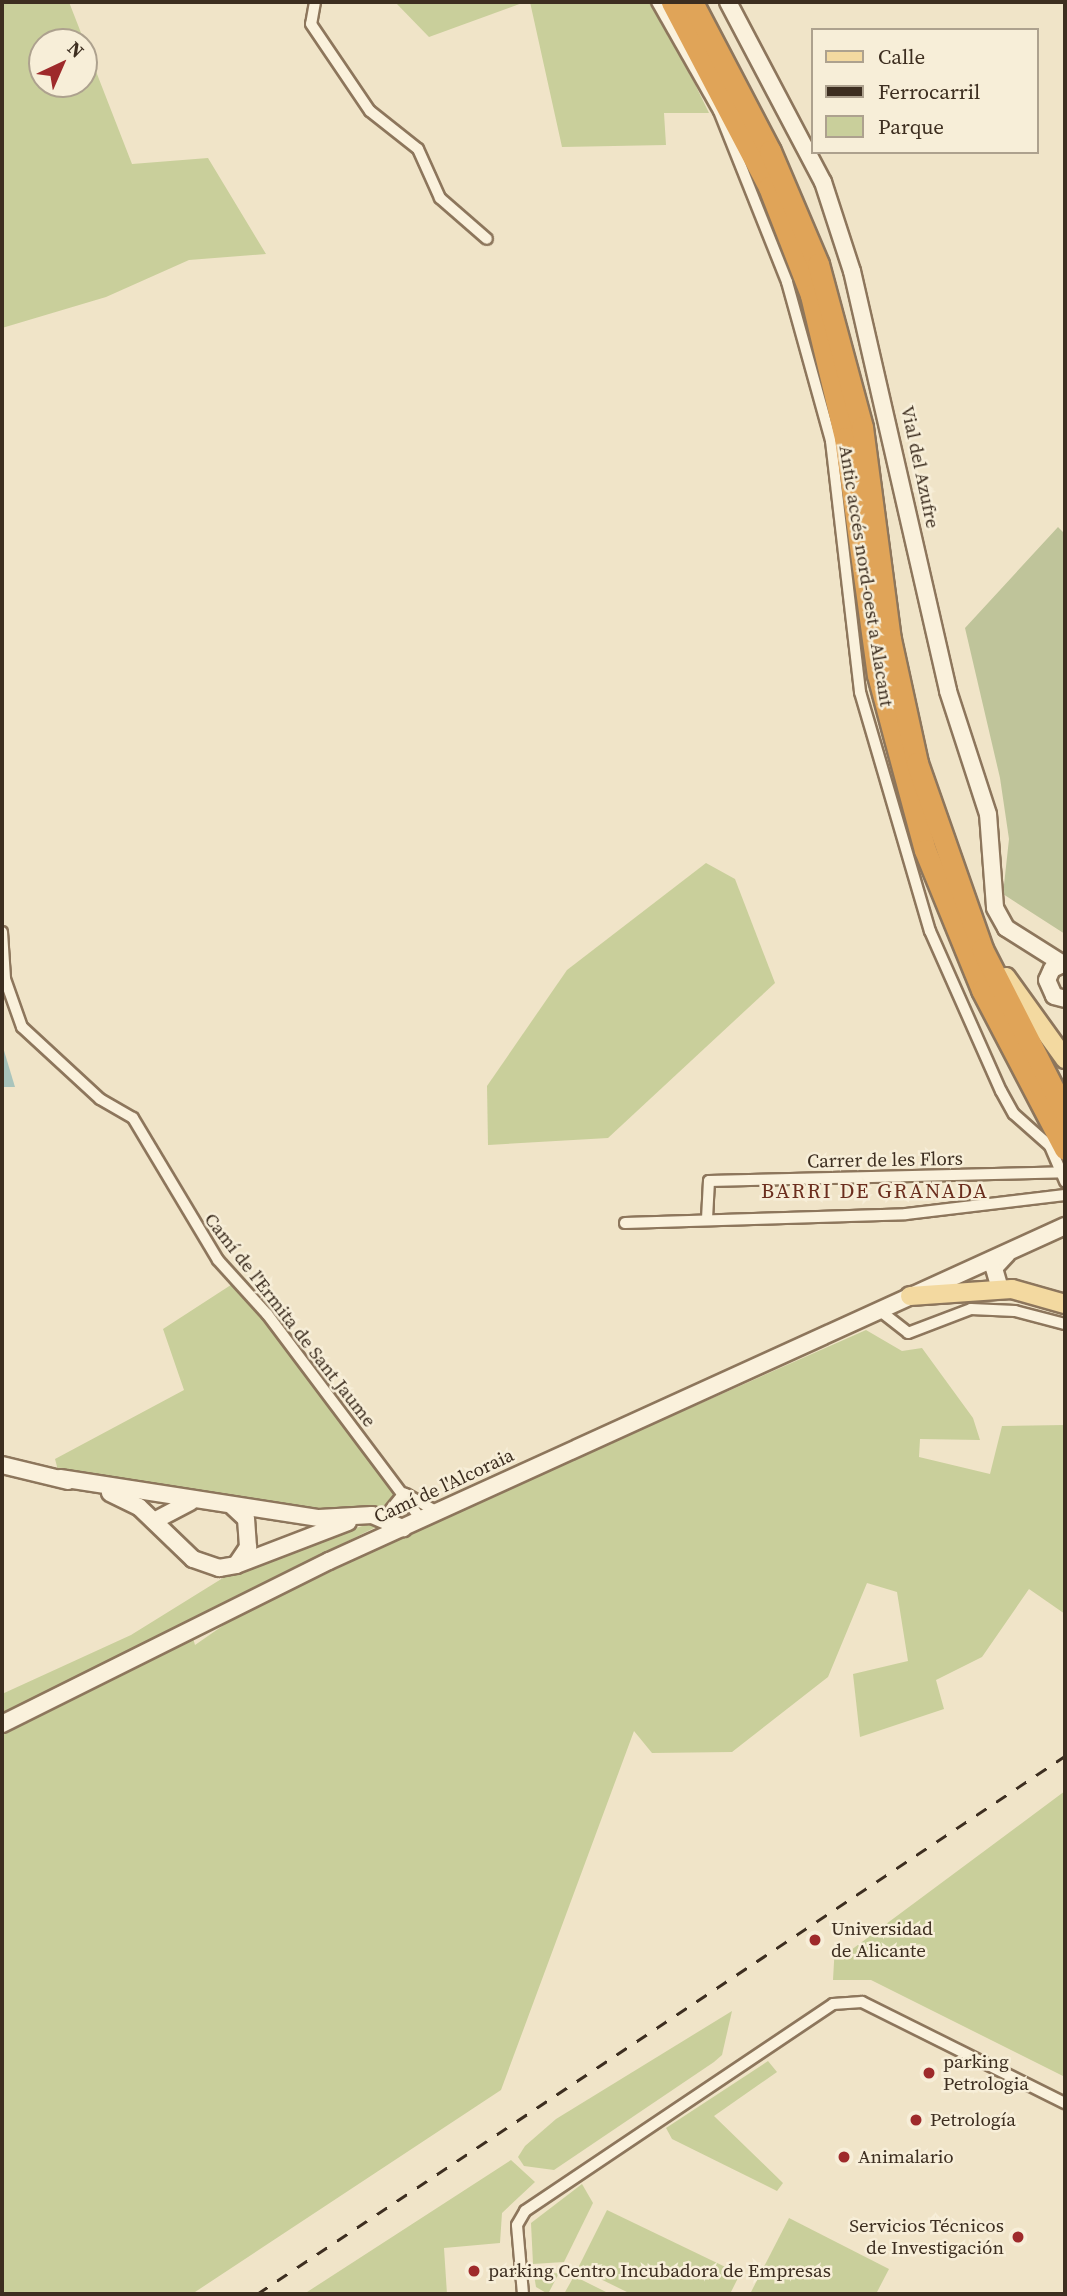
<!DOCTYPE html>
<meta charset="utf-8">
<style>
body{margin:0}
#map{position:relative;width:1067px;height:2296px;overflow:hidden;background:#f0e4c8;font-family:"Source Serif 4",serif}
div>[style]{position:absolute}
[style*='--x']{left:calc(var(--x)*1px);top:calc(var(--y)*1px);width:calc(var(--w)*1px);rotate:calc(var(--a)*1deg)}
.green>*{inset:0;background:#c9cf9b}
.cemetery>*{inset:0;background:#bfc49a}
.water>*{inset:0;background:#a9c4bc}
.roads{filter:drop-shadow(2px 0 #8d765c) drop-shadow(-2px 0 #8d765c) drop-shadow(0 2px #8d765c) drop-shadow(0 -2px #8d765c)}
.street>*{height:10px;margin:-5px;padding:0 5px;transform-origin:5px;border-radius:5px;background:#faf1dc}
.secondary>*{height:16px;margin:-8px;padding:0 8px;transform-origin:8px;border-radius:8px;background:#faf1dc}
.primary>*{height:18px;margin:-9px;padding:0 9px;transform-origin:9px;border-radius:9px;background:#f3d9a0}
.highway>*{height:21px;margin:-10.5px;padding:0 10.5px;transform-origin:10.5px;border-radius:10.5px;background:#e0a458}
.rail>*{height:2.5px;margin-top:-1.25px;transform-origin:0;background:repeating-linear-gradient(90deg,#3d2e20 0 12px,transparent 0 24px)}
.dots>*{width:19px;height:19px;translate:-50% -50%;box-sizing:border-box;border:4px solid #f7eed8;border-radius:50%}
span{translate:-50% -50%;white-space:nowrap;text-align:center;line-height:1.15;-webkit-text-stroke:5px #f7eed8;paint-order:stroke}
.street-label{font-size:19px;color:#3d2e20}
.poi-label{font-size:19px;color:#3d2e20}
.left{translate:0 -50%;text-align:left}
.right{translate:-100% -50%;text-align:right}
.neighbourhood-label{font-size:21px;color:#6b2e1e;letter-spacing:2px}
.frame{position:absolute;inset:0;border:4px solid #3d2e20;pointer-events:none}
.legend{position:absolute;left:811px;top:28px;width:228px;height:126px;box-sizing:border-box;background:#f7eed8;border:2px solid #ada18e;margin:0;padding:9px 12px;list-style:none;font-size:21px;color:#3d2e20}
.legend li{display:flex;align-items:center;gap:14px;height:35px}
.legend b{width:35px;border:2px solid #ada18e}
.north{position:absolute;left:28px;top:28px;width:70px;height:70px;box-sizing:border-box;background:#f7eed8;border:2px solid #ada18e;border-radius:50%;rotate:44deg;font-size:19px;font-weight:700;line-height:28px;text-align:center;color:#3d2e20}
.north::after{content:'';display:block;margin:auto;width:24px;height:32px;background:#9e2a2b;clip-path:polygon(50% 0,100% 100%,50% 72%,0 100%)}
</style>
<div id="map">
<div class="green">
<i style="clip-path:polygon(evenodd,2px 2px,69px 2px,132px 164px,208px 158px,266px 254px,189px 260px,106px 297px,2px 328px,2px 2px,42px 42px,84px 42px,84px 84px,42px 84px,42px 42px)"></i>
<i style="clip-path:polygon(395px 2px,525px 2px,429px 37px)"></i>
<i style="clip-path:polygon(530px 2px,655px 2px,709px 113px,664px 113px,666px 145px,562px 147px)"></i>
<i style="clip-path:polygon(706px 863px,735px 879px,775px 983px,608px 1138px,488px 1145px,487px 1086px,567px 970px)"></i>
<i style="clip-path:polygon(237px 1281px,404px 1493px,391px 1512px,355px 1520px,60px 1478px,55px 1459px,184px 1390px,163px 1329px)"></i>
<i style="clip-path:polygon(866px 1330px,902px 1351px,922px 1348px,973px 1418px,980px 1440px,920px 1439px,919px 1457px,990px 1474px,1002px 1426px,1065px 1425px,1065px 1614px,1029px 1589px,982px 1657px,936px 1680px,944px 1709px,860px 1737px,853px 1674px,908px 1661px,897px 1592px,867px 1583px,828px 1677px,732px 1752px,652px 1753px,634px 1731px,501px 2090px,192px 2294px,2px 2294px,2px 1694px,131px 1635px,239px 1568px,368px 1524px,376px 1527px,188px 1621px,195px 1645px,231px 1620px,448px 1515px)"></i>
<i style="clip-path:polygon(1065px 1791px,1065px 2077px,871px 1980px,833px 1980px,835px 1944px,843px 1956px)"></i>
<i style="clip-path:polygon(732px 2011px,722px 2055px,714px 2062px,554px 2170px,524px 2166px,518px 2157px,525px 2146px,556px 2119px)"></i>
<i style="clip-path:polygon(768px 2061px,777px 2072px,714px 2116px,783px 2183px,777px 2191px,672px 2139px,666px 2128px)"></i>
<i style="clip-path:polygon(511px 2160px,535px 2182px,502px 2213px,500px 2243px,444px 2248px,447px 2294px,304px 2294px)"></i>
<i style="clip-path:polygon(582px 2184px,593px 2203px,564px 2262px,533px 2264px,531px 2223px)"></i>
<i style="clip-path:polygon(607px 2210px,740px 2274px,730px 2294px,631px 2294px,578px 2268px)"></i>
<i style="clip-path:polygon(789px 2218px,889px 2269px,876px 2294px,750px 2294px)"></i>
<i style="clip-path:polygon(559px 2273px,548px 2294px,536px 2287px,534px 2275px)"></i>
<i style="clip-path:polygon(574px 2276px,610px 2294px,564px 2294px)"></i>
</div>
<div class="cemetery">
<i style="clip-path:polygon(1058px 527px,1065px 534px,1065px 934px,1003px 894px,1009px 839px,1000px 778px,965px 628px)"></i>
</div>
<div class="water">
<i style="clip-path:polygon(2px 1044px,15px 1087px,2px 1087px)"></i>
</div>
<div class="roads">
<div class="street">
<i style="--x:315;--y:2;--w:22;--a:100"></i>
<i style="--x:311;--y:24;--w:105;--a:55.9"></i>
<i style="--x:370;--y:111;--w:61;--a:38.4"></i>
<i style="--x:418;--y:149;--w:54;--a:65.8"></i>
<i style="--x:440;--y:198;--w:62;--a:41.1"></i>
<i style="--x:657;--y:2;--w:125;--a:60.4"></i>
<i style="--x:719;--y:111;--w:184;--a:68.3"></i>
<i style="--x:787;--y:282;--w:165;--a:74.5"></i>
<i style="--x:831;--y:441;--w:253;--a:83.4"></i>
<i style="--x:860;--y:692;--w:249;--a:73.7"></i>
<i style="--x:930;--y:931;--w:175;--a:66.1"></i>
<i style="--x:1001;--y:1091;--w:26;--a:61"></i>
<i style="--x:1014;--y:1114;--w:48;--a:41.6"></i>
<i style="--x:1050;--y:1146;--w:39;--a:67"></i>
<i style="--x:2;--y:932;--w:47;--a:86.3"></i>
<i style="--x:5;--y:979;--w:51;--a:70.5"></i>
<i style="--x:22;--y:1027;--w:106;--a:42.7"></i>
<i style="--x:100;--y:1099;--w:38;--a:30"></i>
<i style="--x:133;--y:1118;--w:165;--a:59.1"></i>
<i style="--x:218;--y:1260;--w:73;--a:47.8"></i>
<i style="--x:267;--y:1314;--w:256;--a:53.1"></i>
<i style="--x:707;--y:1219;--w:38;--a:-87"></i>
<i style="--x:709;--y:1181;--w:356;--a:-1.4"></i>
<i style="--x:625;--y:1223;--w:281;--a:-1.8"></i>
<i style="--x:906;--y:1214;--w:160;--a:-6.8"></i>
<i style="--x:879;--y:1310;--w:37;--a:38"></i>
<i style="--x:908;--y:1333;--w:67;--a:-20.9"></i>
<i style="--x:971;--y:1309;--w:44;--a:2.6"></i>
<i style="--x:1015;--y:1311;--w:52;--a:14.6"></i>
<i style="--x:406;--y:1494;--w:36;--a:30"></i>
<i style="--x:383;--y:1519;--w:33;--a:-51"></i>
<i style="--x:523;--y:2294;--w:69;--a:-95"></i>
<i style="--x:517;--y:2225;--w:16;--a:-60"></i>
<i style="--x:525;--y:2211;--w:371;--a:-33.9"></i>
<i style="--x:833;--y:2004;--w:29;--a:-4"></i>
<i style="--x:862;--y:2002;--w:227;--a:26.5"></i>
</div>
<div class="secondary">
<i style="--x:728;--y:2;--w:204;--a:62.2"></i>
<i style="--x:823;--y:182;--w:94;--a:72"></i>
<i style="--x:852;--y:271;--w:431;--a:77.1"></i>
<i style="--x:948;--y:691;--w:129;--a:72"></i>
<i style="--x:988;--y:814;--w:94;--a:85.7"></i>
<i style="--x:995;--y:908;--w:23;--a:61"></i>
<i style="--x:1006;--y:928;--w:67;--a:32.3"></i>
<i style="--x:1065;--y:963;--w:14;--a:155"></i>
<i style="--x:1052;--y:969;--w:12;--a:114"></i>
<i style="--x:1047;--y:980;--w:17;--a:66"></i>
<i style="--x:1054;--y:996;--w:11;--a:15"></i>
<i style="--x:1000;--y:1289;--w:22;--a:-106"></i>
<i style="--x:994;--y:1268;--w:19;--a:-47"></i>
<i style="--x:2;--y:1465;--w:68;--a:13.6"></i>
<i style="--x:60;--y:1478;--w:262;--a:8.8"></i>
<i style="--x:319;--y:1518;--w:53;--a:-3.2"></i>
<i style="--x:372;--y:1515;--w:34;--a:23"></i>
<i style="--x:110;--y:1493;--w:32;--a:26"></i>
<i style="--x:139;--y:1507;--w:75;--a:43.9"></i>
<i style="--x:193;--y:1559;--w:28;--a:19"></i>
<i style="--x:219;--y:1568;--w:17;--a:-10"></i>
<i style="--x:236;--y:1565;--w:22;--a:-56"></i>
<i style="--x:248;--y:1547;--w:28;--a:-94"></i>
<i style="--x:246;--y:1519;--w:18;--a:-137"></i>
<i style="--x:154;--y:1521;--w:41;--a:-27.8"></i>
<i style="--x:236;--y:1565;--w:120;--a:-21"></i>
<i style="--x:2;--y:1724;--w:365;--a:-26.5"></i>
<i style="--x:329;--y:1561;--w:809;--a:-24.47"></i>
</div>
<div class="primary">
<i style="--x:1006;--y:977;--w:101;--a:54.3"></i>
<i style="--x:910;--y:1296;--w:102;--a:-3.9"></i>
<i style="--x:1012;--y:1289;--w:55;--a:15.8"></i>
</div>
<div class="highway">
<i style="--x:672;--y:2;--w:209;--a:62.3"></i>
<i style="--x:769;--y:187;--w:116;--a:68.7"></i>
<i style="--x:811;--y:295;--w:147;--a:76.6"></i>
<i style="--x:845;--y:438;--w:239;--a:82.1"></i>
<i style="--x:878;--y:675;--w:181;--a:75"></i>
<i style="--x:925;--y:850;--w:151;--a:67.8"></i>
<i style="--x:982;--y:990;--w:179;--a:62.4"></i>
<i style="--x:692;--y:2;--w:168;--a:62.4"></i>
<i style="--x:770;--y:151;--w:123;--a:67"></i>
<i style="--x:818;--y:264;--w:169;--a:74.9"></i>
<i style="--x:862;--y:427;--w:214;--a:82.5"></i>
<i style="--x:890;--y:639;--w:127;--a:77.7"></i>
<i style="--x:917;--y:763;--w:197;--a:70.7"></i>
<i style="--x:982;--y:949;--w:183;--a:63"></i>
</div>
</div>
<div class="rail">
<i style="--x:257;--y:2294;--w:971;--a:-33.66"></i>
</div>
<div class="dots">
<i style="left:815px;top:1940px;background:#9e2a2b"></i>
<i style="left:929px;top:2073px;background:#9e2a2b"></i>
<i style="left:916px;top:2120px;background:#9e2a2b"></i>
<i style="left:844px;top:2157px;background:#9e2a2b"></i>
<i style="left:1018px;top:2237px;background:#9e2a2b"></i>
<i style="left:474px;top:2271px;background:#9e2a2b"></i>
</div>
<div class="street-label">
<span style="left:920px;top:467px;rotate:78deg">Vial del Azufre</span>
<span style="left:866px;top:576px;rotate:81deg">Antic accés nord-oest a Alacant</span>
<span style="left:885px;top:1160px;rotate:-1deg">Carrer de les Flors</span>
<span style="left:290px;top:1320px;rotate:52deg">Camí de l'Ermita de Sant Jaume</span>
<span style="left:444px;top:1486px;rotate:-25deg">Camí de l'Alcoraia</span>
</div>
<div class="poi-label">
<span class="left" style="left:831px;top:1940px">Universidad<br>de Alicante</span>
<span class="left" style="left:943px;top:2073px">parking<br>Petrologia</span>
<span class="left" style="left:930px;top:2120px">Petrología</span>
<span class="left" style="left:858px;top:2157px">Animalario</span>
<span class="right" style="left:1004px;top:2237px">Servicios Técnicos<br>de Investigación</span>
<span class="left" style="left:488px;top:2271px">parking Centro Incubadora de Empresas</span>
</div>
<div class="neighbourhood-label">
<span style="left:875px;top:1191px">BARRI DE GRANADA</span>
</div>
<div class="frame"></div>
<ul class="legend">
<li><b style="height:9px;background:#f3d9a0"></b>Calle</li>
<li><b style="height:9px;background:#3d2e20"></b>Ferrocarril</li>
<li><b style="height:19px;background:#c9cf9b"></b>Parque</li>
</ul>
<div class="north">N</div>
</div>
